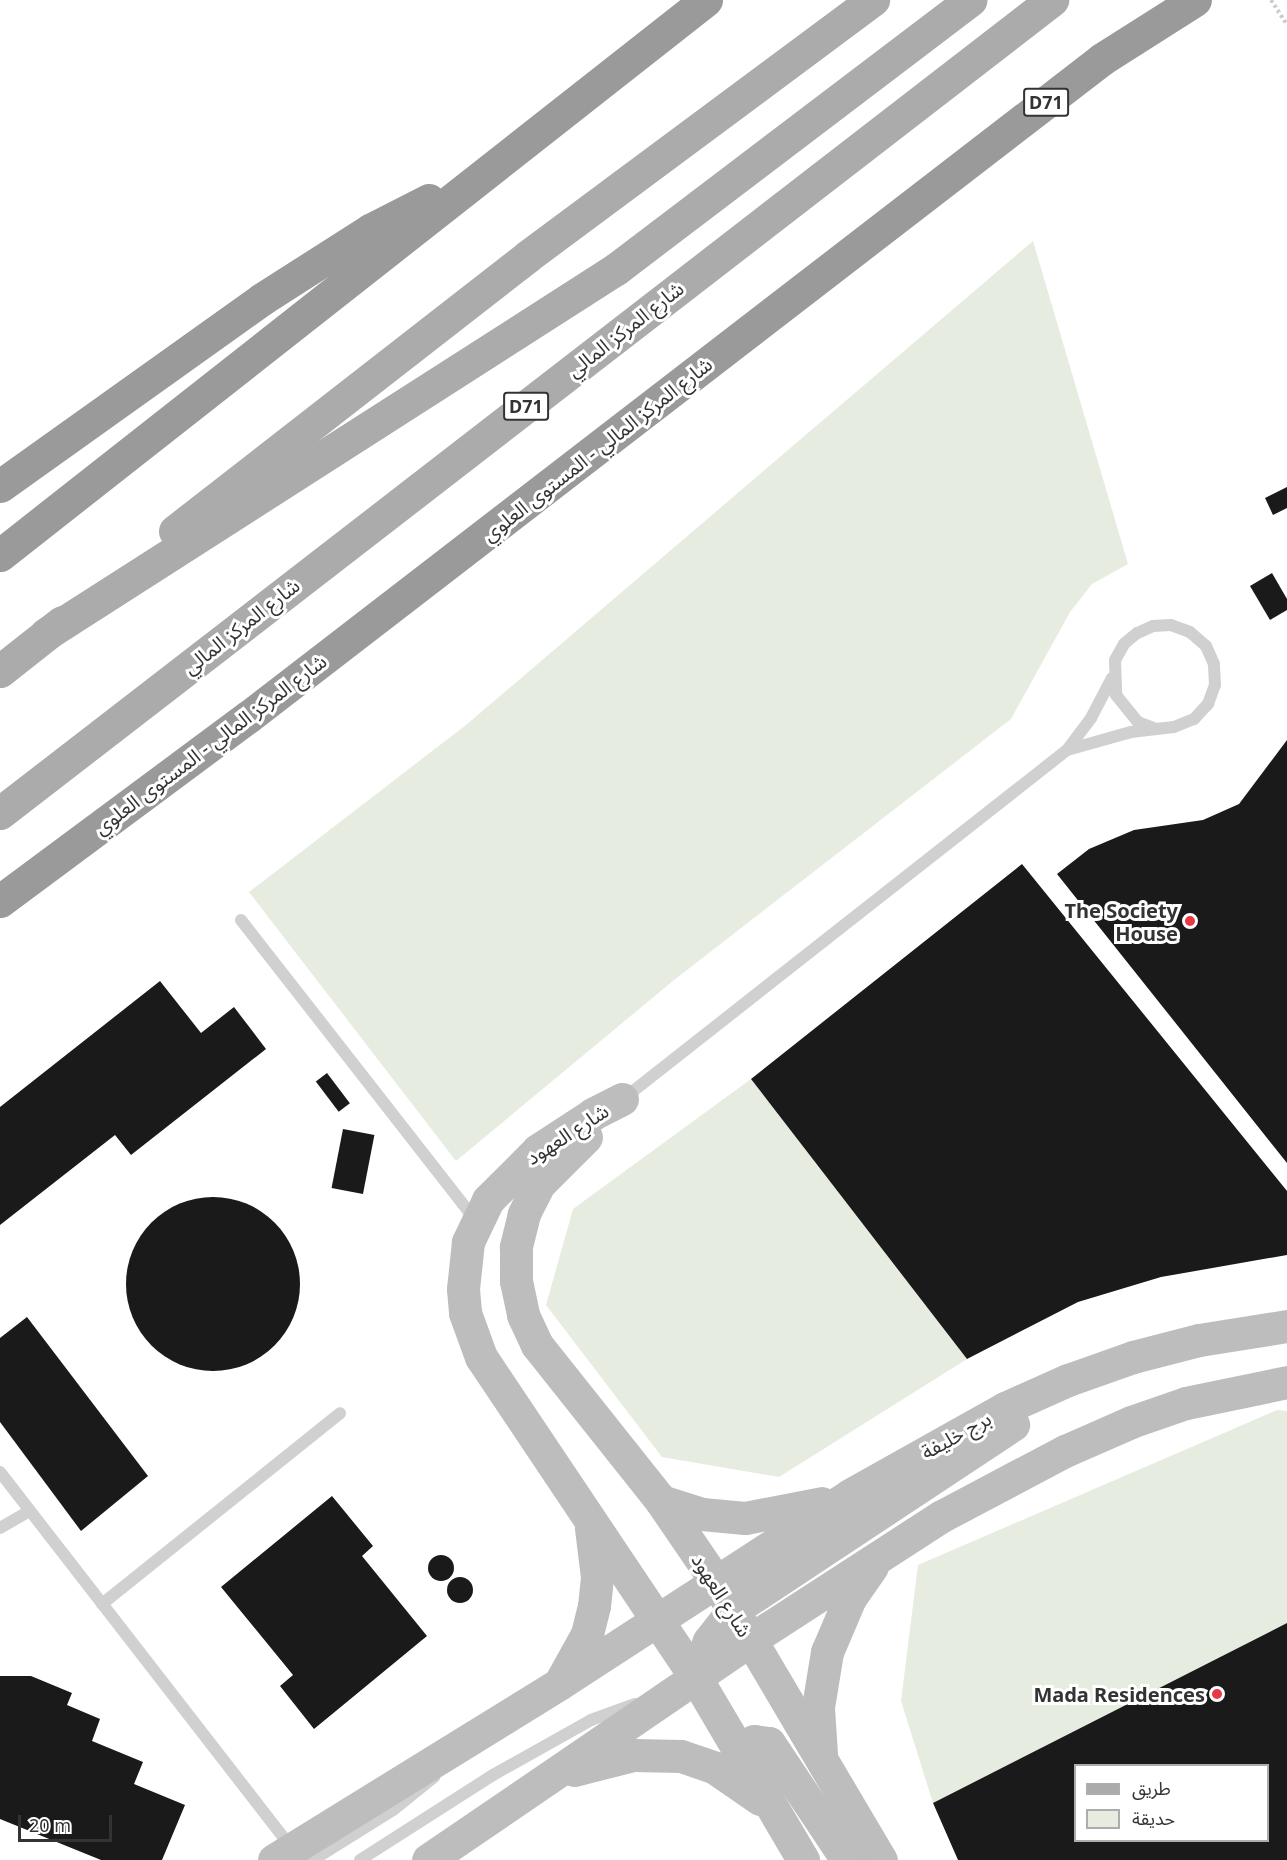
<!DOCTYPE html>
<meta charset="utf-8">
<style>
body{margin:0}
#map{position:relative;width:1287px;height:1860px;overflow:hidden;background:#fff;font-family:"Noto Sans","Noto Sans Arabic",sans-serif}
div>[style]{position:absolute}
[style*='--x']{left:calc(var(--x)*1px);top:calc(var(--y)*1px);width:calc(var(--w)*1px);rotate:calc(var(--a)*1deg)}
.green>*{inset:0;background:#e6ecdf}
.building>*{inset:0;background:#1a1a1a;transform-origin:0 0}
.round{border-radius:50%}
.path>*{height:4px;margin-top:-2px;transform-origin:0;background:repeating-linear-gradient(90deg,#cdcdcd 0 3px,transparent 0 6px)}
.lane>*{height:12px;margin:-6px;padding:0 6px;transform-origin:6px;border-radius:6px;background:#d0d0d0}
.secondary>*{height:33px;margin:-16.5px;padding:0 16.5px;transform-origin:16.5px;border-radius:16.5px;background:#bdbdbd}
.primary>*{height:33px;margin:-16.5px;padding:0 16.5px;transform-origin:16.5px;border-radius:16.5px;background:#ababab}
.highway>*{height:33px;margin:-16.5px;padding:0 16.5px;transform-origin:16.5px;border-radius:16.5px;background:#9a9a9a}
.dots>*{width:16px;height:16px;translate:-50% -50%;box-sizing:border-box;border:3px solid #fff;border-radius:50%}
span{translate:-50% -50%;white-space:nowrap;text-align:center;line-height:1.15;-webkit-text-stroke:6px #fff;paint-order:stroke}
.shield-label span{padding:2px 4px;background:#fff;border:2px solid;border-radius:4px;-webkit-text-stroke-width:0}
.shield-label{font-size:18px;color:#333;font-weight:700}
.street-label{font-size:20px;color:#333}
.poi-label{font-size:20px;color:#333;font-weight:700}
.right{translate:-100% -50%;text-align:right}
.legend{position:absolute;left:1074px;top:1764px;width:195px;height:78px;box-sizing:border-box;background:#fff;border:2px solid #adadad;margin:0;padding:8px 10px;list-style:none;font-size:18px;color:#333}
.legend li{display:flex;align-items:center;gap:12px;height:30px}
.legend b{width:30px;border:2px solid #adadad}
.scale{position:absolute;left:18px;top:1815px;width:94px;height:27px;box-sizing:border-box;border:3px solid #333;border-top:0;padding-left:8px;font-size:18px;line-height:21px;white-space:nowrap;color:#333;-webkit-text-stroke:4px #fff;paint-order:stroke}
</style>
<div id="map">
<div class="green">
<i style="clip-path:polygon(1033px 241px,1128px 564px,1092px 584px,1070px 612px,1011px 719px,674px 980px,456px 1161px,249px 892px,466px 725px)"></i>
<i style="clip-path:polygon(751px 1079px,967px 1359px,779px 1477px,662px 1457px,546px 1305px,573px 1209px)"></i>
<i style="clip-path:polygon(1277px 1410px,1287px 1411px,1287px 1623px,933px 1803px,901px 1701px,918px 1565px)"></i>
</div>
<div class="building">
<i style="clip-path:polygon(1287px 487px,1287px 508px,1273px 515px,1265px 498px)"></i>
<i style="clip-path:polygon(1272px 573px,1287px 599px,1287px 610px,1270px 620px,1250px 586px)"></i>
<i style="clip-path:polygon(1287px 740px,1287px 1163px,1057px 874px,1089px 849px,1134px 830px,1203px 820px,1239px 804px)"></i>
<i style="clip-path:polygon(1022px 864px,1287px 1191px,1287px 1255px,1161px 1277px,1078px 1302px,967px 1359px,751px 1079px)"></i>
<i style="clip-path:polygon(160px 981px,201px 1033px,234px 1007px,266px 1049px,131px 1155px,115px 1135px,0 1225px,0 1107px)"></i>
<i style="left:327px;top:1073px;width:38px;height:14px;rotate:53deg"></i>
<i style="left:343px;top:1129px;width:32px;height:60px;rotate:11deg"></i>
<i class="round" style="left:126px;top:1197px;width:174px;height:174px"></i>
<i style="clip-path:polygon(27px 1317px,148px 1476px,81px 1531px,0 1422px,0 1338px)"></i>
<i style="clip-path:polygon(332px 1496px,373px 1546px,362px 1556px,427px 1636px,314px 1729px,280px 1686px,293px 1675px,221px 1587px)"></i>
<i class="round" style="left:428px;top:1555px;width:26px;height:26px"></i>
<i class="round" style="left:447px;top:1577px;width:26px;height:26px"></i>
<i style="clip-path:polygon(evenodd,1287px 1623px,1287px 1860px,958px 1860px,933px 1803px,1287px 1623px,1076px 1766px,1268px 1766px,1268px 1840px,1076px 1840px,1076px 1766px)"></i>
<i style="clip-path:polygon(0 1676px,31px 1676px,72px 1693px,67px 1705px,100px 1719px,92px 1741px,143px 1762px,134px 1784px,185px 1805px,162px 1860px,101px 1860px,0 1819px)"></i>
</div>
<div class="path">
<i style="--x:1271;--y:0;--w:30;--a:57"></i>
</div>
<div class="lane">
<i style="--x:1067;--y:750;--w:66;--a:-15.7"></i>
<i style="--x:1131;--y:732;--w:43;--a:-6.6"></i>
<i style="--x:1174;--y:727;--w:22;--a:-22"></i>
<i style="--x:1194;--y:719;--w:21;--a:-47"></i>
<i style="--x:1208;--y:704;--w:20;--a:-70"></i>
<i style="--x:1215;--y:685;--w:21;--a:-93"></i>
<i style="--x:1214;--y:664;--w:20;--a:-114"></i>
<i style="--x:1206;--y:646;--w:21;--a:-139"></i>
<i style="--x:1190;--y:632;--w:20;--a:-160"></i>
<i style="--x:1171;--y:625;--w:18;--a:177"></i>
<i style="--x:1153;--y:626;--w:17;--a:156"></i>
<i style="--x:1137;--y:633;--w:17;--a:140"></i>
<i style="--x:1124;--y:644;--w:18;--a:119"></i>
<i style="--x:1115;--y:660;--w:35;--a:88"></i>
<i style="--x:1116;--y:695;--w:35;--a:51"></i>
<i style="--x:1138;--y:722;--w:17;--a:21"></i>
<i style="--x:241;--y:920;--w:380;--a:52"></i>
<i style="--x:623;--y:1099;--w:565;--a:-38.17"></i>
<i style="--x:1067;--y:750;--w:40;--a:-53"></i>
<i style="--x:1091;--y:718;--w:45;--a:-62.3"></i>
<i style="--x:0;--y:1472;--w:476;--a:52.2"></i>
<i style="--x:0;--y:1528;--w:34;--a:-30"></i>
<i style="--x:102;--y:1604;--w:305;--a:-38.7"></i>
<i style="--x:313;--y:1860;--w:94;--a:-32"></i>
<i style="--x:393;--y:1810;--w:53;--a:-38.8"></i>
<i style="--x:360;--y:1860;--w:158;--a:-32.6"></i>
<i style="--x:493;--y:1775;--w:112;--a:-29.3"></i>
<i style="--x:591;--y:1720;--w:47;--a:-20"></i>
</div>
<div class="secondary">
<i style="--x:622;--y:1099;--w:33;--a:153"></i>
<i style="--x:593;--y:1114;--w:66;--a:146.8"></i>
<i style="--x:538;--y:1150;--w:71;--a:135"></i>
<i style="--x:488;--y:1200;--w:47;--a:115.5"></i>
<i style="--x:468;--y:1242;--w:47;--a:96.1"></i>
<i style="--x:463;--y:1289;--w:24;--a:85"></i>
<i style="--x:465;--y:1313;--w:47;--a:70"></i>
<i style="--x:481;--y:1357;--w:386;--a:56.2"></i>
<i style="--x:696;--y:1678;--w:211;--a:59.5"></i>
<i style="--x:586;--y:1137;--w:66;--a:135"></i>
<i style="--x:539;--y:1184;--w:34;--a:117"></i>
<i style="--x:524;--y:1214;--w:34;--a:104"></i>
<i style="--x:516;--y:1247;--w:34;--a:90"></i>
<i style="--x:516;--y:1281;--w:35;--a:78"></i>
<i style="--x:523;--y:1315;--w:33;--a:65"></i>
<i style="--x:537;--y:1345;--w:199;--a:51.5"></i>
<i style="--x:661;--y:1501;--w:99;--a:55.7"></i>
<i style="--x:717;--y:1583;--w:322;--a:59.4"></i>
<i style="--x:661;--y:1501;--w:43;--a:17.6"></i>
<i style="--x:702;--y:1514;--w:43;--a:5.3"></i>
<i style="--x:745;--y:1518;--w:78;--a:-11"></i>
<i style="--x:696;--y:1678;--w:39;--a:-71"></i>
<i style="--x:709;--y:1641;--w:39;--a:-52"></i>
<i style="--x:733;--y:1610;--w:336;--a:-33.5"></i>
<i style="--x:561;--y:1681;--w:54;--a:-61"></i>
<i style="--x:587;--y:1634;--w:29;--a:-76"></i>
<i style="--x:594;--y:1606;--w:29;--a:-84"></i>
<i style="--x:597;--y:1577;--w:49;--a:-97"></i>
<i style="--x:821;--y:1754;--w:47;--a:-93.7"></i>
<i style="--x:818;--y:1707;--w:56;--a:-80.7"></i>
<i style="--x:827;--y:1652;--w:59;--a:-66.9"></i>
<i style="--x:850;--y:1598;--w:38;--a:-55"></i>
<i style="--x:742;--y:1760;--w:16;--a:-72"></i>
<i style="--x:747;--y:1745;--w:8;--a:-30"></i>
<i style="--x:754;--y:1741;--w:15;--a:8"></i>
<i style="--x:769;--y:1743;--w:141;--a:56.3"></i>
<i style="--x:574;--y:1770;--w:61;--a:-14.3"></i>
<i style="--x:633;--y:1755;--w:48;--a:1.2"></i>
<i style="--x:681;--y:1756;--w:36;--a:19"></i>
<i style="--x:715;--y:1768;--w:55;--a:34.6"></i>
<i style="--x:274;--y:1860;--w:335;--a:-31.7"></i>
<i style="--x:559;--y:1684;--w:347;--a:-33"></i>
<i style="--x:850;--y:1495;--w:178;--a:-29.3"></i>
<i style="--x:1005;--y:1408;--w:69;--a:-24"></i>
<i style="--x:1068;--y:1380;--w:69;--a:-19.5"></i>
<i style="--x:1133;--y:1357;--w:68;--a:-14.4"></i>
<i style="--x:1199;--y:1340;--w:89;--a:-9"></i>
<i style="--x:428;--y:1860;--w:390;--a:-34.3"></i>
<i style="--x:750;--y:1640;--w:229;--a:-32.9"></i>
<i style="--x:942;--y:1516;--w:139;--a:-27.9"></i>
<i style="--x:1065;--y:1451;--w:72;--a:-23.7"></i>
<i style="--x:1131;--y:1422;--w:58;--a:-19.1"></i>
<i style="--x:1186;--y:1403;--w:103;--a:-11.7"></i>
</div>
<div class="primary">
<i style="--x:175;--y:531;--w:447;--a:-37.9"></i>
<i style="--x:528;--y:256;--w:430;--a:-36.6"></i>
<i style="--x:46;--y:634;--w:677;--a:-32.63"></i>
<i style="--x:616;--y:269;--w:445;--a:-37.2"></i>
<i style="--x:0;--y:671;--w:79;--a:-38.3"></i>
<i style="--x:0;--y:813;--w:1330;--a:-37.7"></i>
</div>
<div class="highway">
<i style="--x:0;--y:486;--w:322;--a:-35.5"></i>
<i style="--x:262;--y:299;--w:128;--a:-32.6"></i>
<i style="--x:370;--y:230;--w:66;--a:-27"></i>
<i style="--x:0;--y:555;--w:898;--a:-38.17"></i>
<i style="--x:0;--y:901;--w:309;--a:-36.6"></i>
<i style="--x:248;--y:717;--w:1078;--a:-37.61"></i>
<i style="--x:1102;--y:59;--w:110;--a:-32.4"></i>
</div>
<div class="dots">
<i style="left:1190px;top:921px;background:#e63946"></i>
<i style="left:1217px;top:1694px;background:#e63946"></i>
</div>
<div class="shield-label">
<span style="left:1046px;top:102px">D71</span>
<span style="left:526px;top:406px">D71</span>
</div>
<div class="street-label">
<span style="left:625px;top:329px;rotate:-38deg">شارع المركز المالي</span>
<span style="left:597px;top:449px;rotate:-38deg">شارع المركز المالي - المستوى العلوي</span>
<span style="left:241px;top:626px;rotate:-38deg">شارع المركز المالي</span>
<span style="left:210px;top:744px;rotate:-37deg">شارع المركز المالي - المستوى العلوي</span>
<span style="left:567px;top:1134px;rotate:-33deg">شارع العهود</span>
<span style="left:956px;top:1435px;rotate:-29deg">برج خليفة</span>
<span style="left:722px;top:1595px;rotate:58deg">شارع العهود</span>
</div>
<div class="poi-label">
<span class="right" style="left:1178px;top:922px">The Society<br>House</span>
<span class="right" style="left:1205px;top:1694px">Mada Residences</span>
</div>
<ul class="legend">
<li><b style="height:8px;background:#ababab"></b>طريق</li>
<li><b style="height:16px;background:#e6ecdf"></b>حديقة</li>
</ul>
<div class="scale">20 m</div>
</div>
